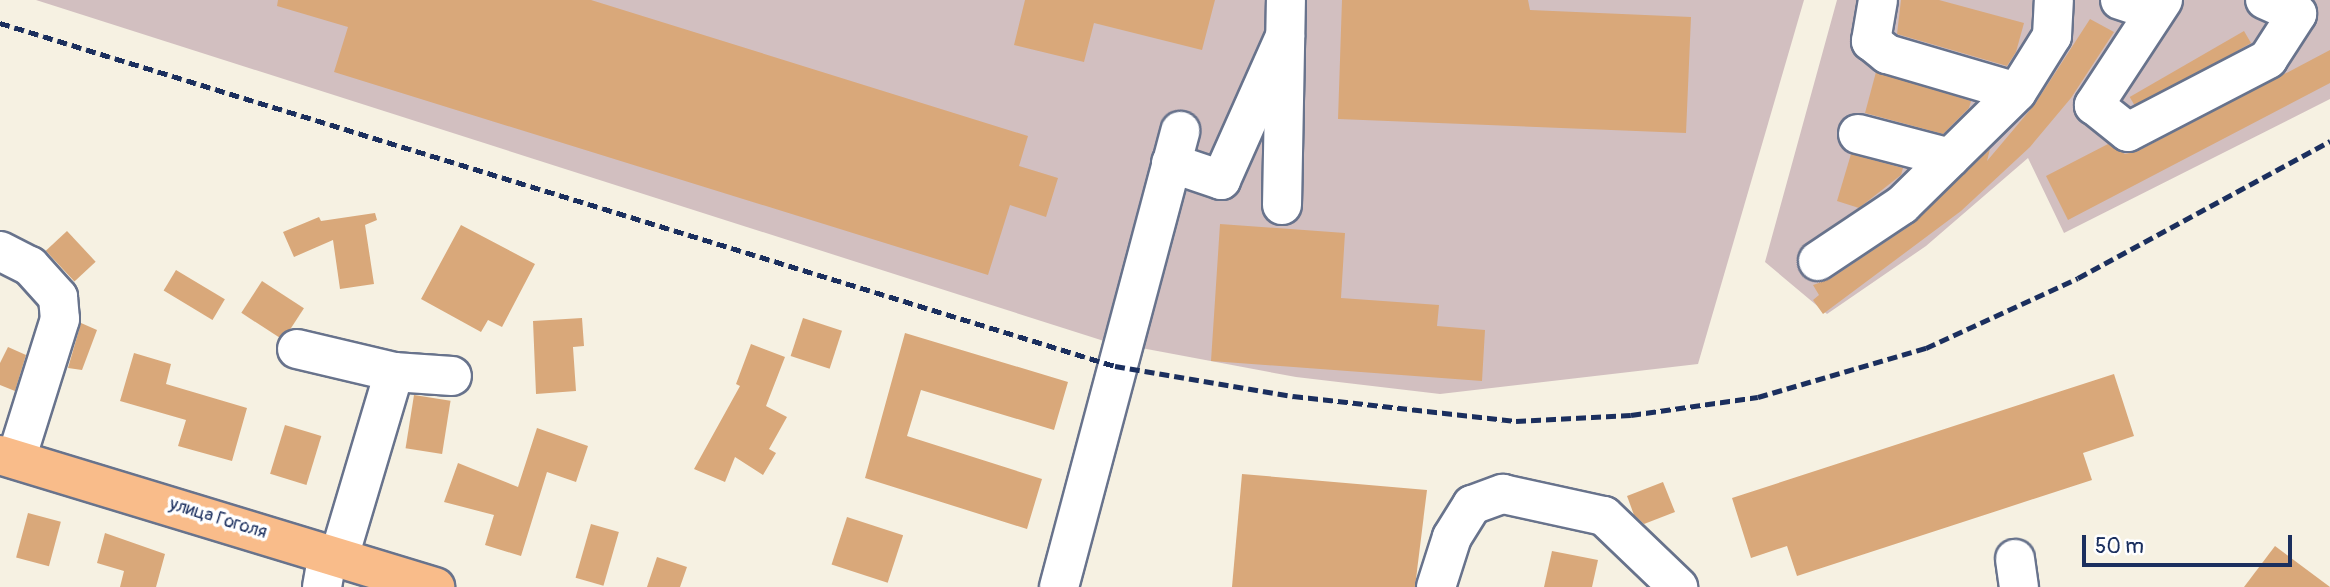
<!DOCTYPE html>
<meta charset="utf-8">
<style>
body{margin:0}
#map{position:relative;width:2330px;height:587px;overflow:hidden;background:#f6f1e2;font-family:Pangolin,sans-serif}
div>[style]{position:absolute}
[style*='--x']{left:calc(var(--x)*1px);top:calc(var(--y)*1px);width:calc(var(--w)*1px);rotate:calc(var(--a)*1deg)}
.industrial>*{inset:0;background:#d2bfc0}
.building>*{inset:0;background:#d9a87a;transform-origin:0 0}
.roads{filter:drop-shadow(2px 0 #68738c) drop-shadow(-2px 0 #68738c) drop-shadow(0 2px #68738c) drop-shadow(0 -2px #68738c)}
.minor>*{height:38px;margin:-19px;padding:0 19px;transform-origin:19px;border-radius:19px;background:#fff}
.major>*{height:38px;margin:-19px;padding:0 19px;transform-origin:19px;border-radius:19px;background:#f9bc8a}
.rail>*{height:5px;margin-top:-2.5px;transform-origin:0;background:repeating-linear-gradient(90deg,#1b2f5e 0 10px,transparent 0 15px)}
span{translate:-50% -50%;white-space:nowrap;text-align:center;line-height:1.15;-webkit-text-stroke:7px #fff;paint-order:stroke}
.street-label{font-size:18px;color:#1b2f5e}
.scale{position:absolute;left:2082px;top:535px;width:210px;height:32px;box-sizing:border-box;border:4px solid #1b2f5e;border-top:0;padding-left:9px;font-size:21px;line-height:24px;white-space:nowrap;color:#1b2f5e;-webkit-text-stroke:5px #fff;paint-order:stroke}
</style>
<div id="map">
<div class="industrial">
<i style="clip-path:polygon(36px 0,1804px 0,1698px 364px,1440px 394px,1296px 377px,1104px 341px)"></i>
<i style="clip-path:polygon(1837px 0,2330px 0,2330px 99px,2064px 233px,2028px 158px,1926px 246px,1827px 314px,1765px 262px)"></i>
</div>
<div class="building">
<i style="clip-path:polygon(278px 0,591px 0,1028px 136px,1019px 166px,1058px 178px,1046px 217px,1010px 205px,988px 275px,334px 72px,348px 27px,277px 6px)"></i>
<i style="clip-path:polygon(1025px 0,1215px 0,1202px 50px,1094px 23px,1084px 62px,1014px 45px)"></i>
<i style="clip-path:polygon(1342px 0,1528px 0,1530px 10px,1691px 17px,1686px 133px,1338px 119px)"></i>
<i style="clip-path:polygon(1901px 0,1939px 0,2024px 23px,2016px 52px,2007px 66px,1897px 34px)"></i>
<i style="clip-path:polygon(2090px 19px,2114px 32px,2071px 98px,2030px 147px,1961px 211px,1823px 314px,1813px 300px,1819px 295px,1813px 285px,1830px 279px,1914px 223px,1990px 149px,1987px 161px,2035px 104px)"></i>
<i style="left:2244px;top:31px;width:14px;height:132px;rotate:60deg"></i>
<i style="clip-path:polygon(2330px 50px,2330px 83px,2068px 220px,2046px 176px,2108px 144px,2125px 154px,2138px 151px)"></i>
<i style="clip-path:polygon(1876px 72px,1971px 101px,1969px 108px,1943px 134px,1865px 113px)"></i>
<i style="clip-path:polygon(1851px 154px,1903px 168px,1901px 175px,1859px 208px,1837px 201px)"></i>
<i style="clip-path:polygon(375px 213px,377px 220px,365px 225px,374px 284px,340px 289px,333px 240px,294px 257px,283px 232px,319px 217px,321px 221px)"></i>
<i style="clip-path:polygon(1220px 224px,1345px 233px,1341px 298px,1439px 305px,1437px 326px,1485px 330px,1482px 381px,1211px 361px)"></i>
<i style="clip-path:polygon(461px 225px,535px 264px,502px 327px,488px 320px,481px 332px,421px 299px)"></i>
<i style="left:67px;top:231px;width:42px;height:29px;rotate:47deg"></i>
<i style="left:176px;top:270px;width:57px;height:24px;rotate:31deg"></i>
<i style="left:262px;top:281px;width:50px;height:38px;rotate:33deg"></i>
<i style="clip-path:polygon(582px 318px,584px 346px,573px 347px,576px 391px,536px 394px,533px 321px)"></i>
<i style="left:803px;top:318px;width:41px;height:40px;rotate:18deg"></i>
<i style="clip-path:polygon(81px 323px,97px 330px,82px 370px,68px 368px)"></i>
<i style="clip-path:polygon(905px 333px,1068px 382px,1054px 430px,921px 390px,907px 436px,1042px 479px,1027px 529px,865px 478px)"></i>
<i style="clip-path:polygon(751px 344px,785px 357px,766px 406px,787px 417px,769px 449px,776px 453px,763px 475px,735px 457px,725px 482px,694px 469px,740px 386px,736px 384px)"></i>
<i style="clip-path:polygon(8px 347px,26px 355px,15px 391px,0 385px,0 363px)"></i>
<i style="clip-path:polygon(134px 353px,171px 364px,166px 384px,247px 408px,232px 461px,178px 446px,186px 420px,120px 401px)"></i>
<i style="clip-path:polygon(2114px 374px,2134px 436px,2083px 453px,2092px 480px,1797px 576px,1787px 546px,1751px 558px,1732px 498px)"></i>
<i style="left:414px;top:395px;width:37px;height:54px;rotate:9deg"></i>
<i style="left:285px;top:425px;width:38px;height:51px;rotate:17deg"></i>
<i style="clip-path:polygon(537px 428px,588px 446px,576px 482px,547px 472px,521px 556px,485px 545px,494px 515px,444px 502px,458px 463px,518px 487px)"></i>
<i style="clip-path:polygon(1242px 474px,1427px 490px,1415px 587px,1232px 587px)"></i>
<i style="clip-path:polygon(1663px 482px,1675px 512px,1644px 524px,1634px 515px,1627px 496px)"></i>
<i style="left:28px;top:513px;width:34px;height:46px;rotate:15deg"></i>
<i style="left:847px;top:517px;width:59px;height:50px;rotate:18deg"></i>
<i style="left:591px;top:524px;width:29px;height:56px;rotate:16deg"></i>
<i style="clip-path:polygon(105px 533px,165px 554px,156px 587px,120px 587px,124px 571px,97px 563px)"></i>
<i style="clip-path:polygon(2275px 546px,2330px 587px,2244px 587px)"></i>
<i style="clip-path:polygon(1552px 551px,1598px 560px,1592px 587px,1544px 587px)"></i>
<i style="clip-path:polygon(657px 557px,687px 567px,680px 587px,647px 587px)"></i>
</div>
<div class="roads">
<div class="minor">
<i style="--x:1878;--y:0;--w:42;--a:99.7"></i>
<i style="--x:1871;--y:41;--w:21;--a:39"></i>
<i style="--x:1887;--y:54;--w:135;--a:16.3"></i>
<i style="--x:2120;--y:0;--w:35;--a:18"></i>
<i style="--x:2163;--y:0;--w:126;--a:123.3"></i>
<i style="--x:2094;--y:105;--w:43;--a:38.5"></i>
<i style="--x:2128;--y:132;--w:158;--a:-27.5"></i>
<i style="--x:2268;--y:59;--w:54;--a:-57.2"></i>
<i style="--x:2297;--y:14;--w:35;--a:-156"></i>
<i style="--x:1858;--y:134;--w:95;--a:14.6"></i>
<i style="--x:1171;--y:163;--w:53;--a:18.8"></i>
<i style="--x:1221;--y:180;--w:158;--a:-66"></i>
<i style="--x:1282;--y:205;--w:205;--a:-88.9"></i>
<i style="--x:0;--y:251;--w:34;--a:27"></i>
<i style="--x:30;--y:266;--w:42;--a:47.9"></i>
<i style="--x:58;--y:297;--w:22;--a:85"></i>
<i style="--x:60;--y:319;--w:147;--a:107.4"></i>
<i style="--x:1818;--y:261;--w:101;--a:-33.7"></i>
<i style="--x:1902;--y:205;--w:161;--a:-44.5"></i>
<i style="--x:2017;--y:92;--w:66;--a:-58"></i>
<i style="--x:2052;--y:36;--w:36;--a:-87"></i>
<i style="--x:297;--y:349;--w:100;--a:13.3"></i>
<i style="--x:394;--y:372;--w:58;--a:3.9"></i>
<i style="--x:339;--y:557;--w:193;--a:-73.4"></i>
<i style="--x:2015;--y:559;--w:28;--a:82"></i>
<i style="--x:322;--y:587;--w:34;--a:-80"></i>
<i style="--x:1059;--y:587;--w:472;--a:-75.1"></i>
<i style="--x:1436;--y:587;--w:52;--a:-72.3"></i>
<i style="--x:1452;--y:537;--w:38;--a:-58"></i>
<i style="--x:1472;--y:505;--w:33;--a:-20"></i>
<i style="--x:1503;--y:494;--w:103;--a:12.3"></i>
<i style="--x:1604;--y:516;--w:103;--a:43.8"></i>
</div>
<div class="major">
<i style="--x:0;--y:455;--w:455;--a:16.9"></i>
</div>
</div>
<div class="rail">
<i style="--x:0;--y:23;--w:1167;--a:17.1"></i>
<i style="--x:1115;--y:366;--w:181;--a:9.6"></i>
<i style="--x:1293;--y:396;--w:224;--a:6.4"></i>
<i style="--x:1516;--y:421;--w:115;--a:-3"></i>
<i style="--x:1631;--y:415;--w:128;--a:-8.1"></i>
<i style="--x:1758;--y:397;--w:175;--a:-16.3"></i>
<i style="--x:1926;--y:348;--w:167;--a:-24.7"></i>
<i style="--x:2078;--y:278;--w:287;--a:-28.5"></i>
</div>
<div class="street-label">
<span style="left:218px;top:519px;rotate:17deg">улица Гоголя</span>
</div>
<div class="scale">50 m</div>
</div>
